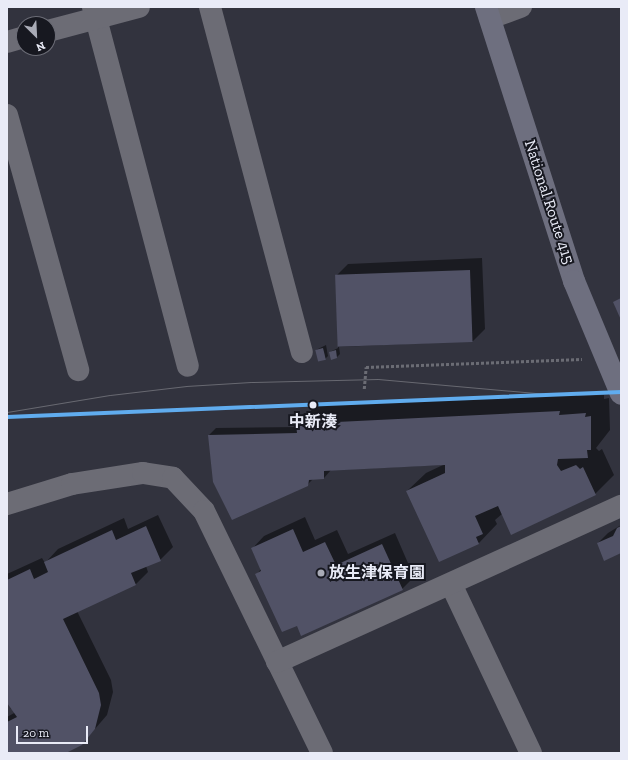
<!DOCTYPE html>
<meta charset="utf-8">
<style>
body{margin:0}
#map{position:relative;width:628px;height:760px;overflow:hidden;background:#32333e;font-family:"Zilla Slab","Noto Sans JP",serif}
div>[style]{position:absolute}
[style*='--x']{left:calc(var(--x)*1px);top:calc(var(--y)*1px);width:calc(var(--w)*1px);rotate:calc(var(--a)*1deg)}
.shadow>*{inset:0;background:#0007}
.building>*{inset:0;background:#515266;transform-origin:0 0}
.path>*{height:2.5px;margin-top:-1.25px;transform-origin:0;background:repeating-linear-gradient(90deg,#6b6c74 0 3px,transparent 0 5px)}
.minor>*{height:22px;margin:-11px;padding:0 11px;transform-origin:11px;border-radius:11px;background:#6c6c75}
.highway>*{height:22px;margin:-11px;padding:0 11px;transform-origin:11px;border-radius:11px;background:#6e6f7f}
.tram>*{height:1px;margin:-0.5px;padding:0 0.5px;transform-origin:0.5px;border-radius:0.5px;background:#686971}
.rail-1>*{height:4px;margin:-2px;padding:0 2px;transform-origin:2px;border-radius:2px;background:#60acee}
.dots>*{width:11px;height:11px;translate:-50% -50%;box-sizing:border-box;border:2px solid #171820;border-radius:50%}
span{translate:-50% -50%;white-space:nowrap;text-align:center;line-height:1.15;-webkit-text-stroke:4px #171820;paint-order:stroke}
.street-label{font-size:16px;color:#e9ebf7}
.stop-label{font-size:16px;color:#e9ebf7;font-weight:700}
.poi-label{font-size:16px;color:#e9ebf7;font-weight:700}
.left{translate:0 -50%;text-align:left}
.frame{position:absolute;inset:0;border:8px solid #e9ebf7;pointer-events:none}
.north{position:absolute;left:16px;top:16px;width:40px;height:40px;box-sizing:border-box;background:#171820;border:1px solid #6b6c76;border-radius:50%;rotate:156deg;font-size:11px;font-weight:700;line-height:16px;text-align:center;color:#e9ebf7}
.north::after{content:'';display:block;margin:auto;width:14px;height:18px;background:#a9abb6;clip-path:polygon(50% 0,100% 100%,50% 72%,0 100%)}
.scale{position:absolute;left:16px;top:726px;width:72px;height:18px;box-sizing:border-box;border:2px solid #e9ebf7;border-top:0;padding-left:5px;font-size:12px;line-height:14px;white-space:nowrap;color:#e9ebf7;-webkit-text-stroke:3px #171820;paint-order:stroke}
</style>
<div id="map">
<div class="shadow">
<i style="clip-path:polygon(482px 258px,485px 329px,473px 341px,339px 347px,340px 354px,337px 357px,330px 352px,338px 348px,336px 276px,348px 264px)"></i>
<i style="clip-path:polygon(326px 345px,328px 356px,325px 359px,316px 350px)"></i>
<i style="clip-path:polygon(578px 392px,577px 396px,604px 395px,604px 399px,609px 398px,610px 430px,596px 448px,599px 451px,602px 449px,614px 475px,595px 494px,502px 514px,495px 520px,497px 524px,479px 543px,407px 491px,426px 473px,443px 465px,331px 470px,324px 478px,313px 479px,307px 485px,214px 482px,209px 435px,216px 428px,297px 427px,316px 405px)"></i>
<i style="clip-path:polygon(158px 515px,173px 547px,160px 560px,146px 566px,148px 572px,136px 584px,77px 611px,111px 680px,113px 692px,107px 715px,82px 744px,64px 753px,7px 753px,7px 717px,16px 712px,14px 708px,11px 709px,7px 701px,7px 574px,42px 558px,45px 563px,58px 549px,124px 518px,128px 529px)"></i>
<i style="clip-path:polygon(305px 517px,315px 540px,337px 530px,348px 554px,395px 533px,414px 577px,402px 589px,297px 625px,257px 574px,261px 569px,252px 549px,264px 536px)"></i>
<i style="clip-path:polygon(621px 525px,621px 552px,598px 543px,608px 533px)"></i>
</div>
<div class="building">
<i style="left:470px;top:270px;width:72px;height:135px;rotate:88deg"></i>
<i style="clip-path:polygon(621px 298px,621px 320px,613px 302px)"></i>
<i style="left:323px;top:348px;width:12px;height:8px;rotate:76deg"></i>
<i style="clip-path:polygon(336px 350px,337px 358px,331px 360px,329px 352px)"></i>
<i style="clip-path:polygon(560px 411px,559px 415px,586px 413px,585px 417px,591px 416px,591px 450px,587px 450px,588px 458px,558px 459px,557px 465px,561px 471px,576px 465px,580px 469px,583px 467px,596px 495px,511px 535px,498px 506px,475px 516px,483px 534px,476px 537px,479px 544px,439px 562px,406px 491px,445px 473px,445px 465px,324px 471px,324px 479px,309px 480px,308px 486px,232px 520px,213px 482px,208px 435px,297px 433px,296px 424px)"></i>
<i style="clip-path:polygon(146px 526px,161px 561px,131px 573px,136px 585px,63px 619px,99px 693px,101px 705px,95px 729px,82px 745px,66px 753px,7px 753px,7px 722px,17px 717px,7px 703px,7px 580px,30px 569px,34px 579px,48px 572px,44px 562px,112px 530px,116px 540px)"></i>
<i style="clip-path:polygon(621px 526px,621px 553px,604px 561px,597px 543px,613px 536px,617px 528px)"></i>
<i style="clip-path:polygon(293px 529px,303px 552px,325px 542px,336px 565px,382px 544px,403px 590px,301px 636px,297px 626px,282px 632px,255px 574px,261px 571px,251px 548px)"></i>
</div>
<div class="path">
<i style="--x:364;--y:389;--w:22;--a:-85"></i>
<i style="--x:366;--y:367;--w:216;--a:-2.1"></i>
</div>
<div class="minor">
<i style="--x:93;--y:7;--w:371;--a:75.2"></i>
<i style="--x:210;--y:7;--w:357;--a:75.1"></i>
<i style="--x:490;--y:18;--w:33;--a:-20"></i>
<i style="--x:48;--y:31;--w:94;--a:-14.8"></i>
<i style="--x:7;--y:42;--w:18;--a:-16"></i>
<i style="--x:7;--y:115;--w:265;--a:74.4"></i>
<i style="--x:7;--y:504;--w:68;--a:-17.1"></i>
<i style="--x:72;--y:484;--w:72;--a:-8.8"></i>
<i style="--x:143;--y:473;--w:30;--a:9"></i>
<i style="--x:173;--y:478;--w:45;--a:46.8"></i>
<i style="--x:204;--y:511;--w:269;--a:64"></i>
<i style="--x:451;--y:584;--w:187;--a:64.7"></i>
<i style="--x:277;--y:662;--w:378;--a:-24.4"></i>
</div>
<div class="highway">
<i style="--x:486;--y:7;--w:288;--a:72.2"></i>
<i style="--x:574;--y:281;--w:122;--a:67.4"></i>
</div>
<div class="tram">
<i style="--x:7;--y:412;--w:104;--a:-9.4"></i>
<i style="--x:110;--y:395;--w:77;--a:-6.8"></i>
<i style="--x:186;--y:386;--w:65;--a:-3.5"></i>
<i style="--x:251;--y:382;--w:127;--a:-1.4"></i>
<i style="--x:378;--y:379;--w:181;--a:5.1"></i>
</div>
<div class="rail-1">
<i style="--x:7;--y:417;--w:615;--a:-2.33"></i>
</div>
<div class="dots">
<i style="left:313px;top:405px;background:#e9ebf7"></i>
<i style="left:321px;top:573px;background:#a9abb6"></i>
</div>
<div class="street-label">
<span style="left:549px;top:202px;rotate:72deg">National Route 415</span>
</div>
<div class="stop-label">
<span style="left:313px;top:422px">中新湊</span>
</div>
<div class="poi-label">
<span class="left" style="left:329px;top:573px">放生津保育園</span>
</div>
<div class="frame"></div>
<div class="north">N</div>
<div class="scale">20 m</div>
</div>
